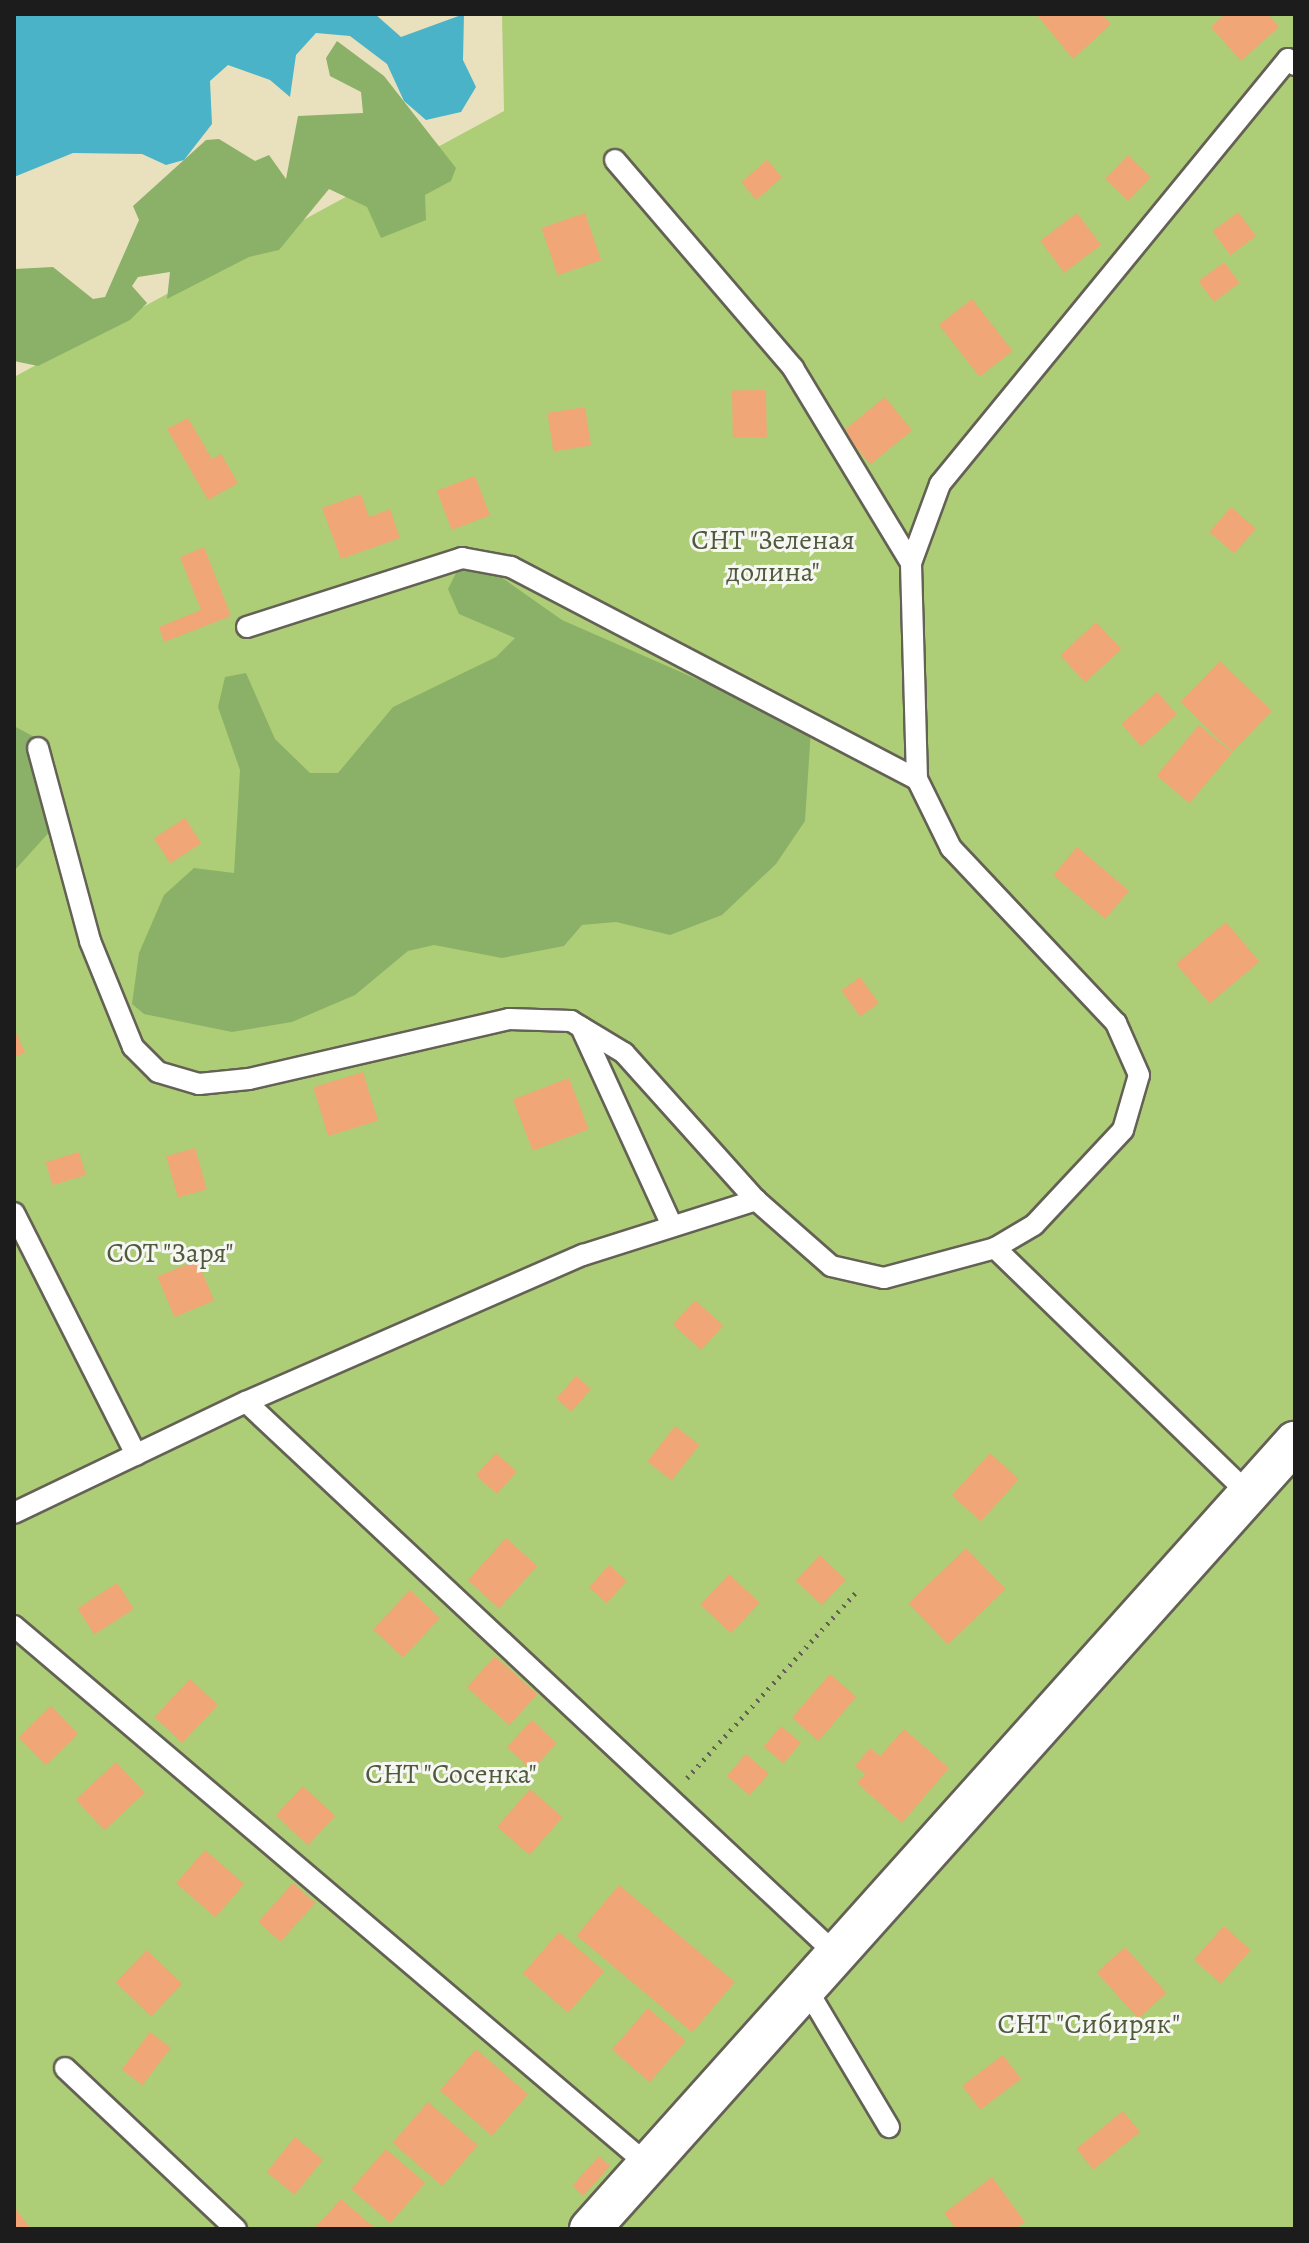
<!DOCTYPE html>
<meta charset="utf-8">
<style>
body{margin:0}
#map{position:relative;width:1309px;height:2243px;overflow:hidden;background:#e9e1be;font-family:Alegreya,serif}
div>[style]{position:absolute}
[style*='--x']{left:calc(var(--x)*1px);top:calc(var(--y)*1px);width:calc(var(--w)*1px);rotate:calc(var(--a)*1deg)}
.green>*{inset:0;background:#adce76}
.forest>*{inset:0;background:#8ab167}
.water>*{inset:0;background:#4ab3c8}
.building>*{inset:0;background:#f1a677;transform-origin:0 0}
.path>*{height:5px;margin-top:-2.5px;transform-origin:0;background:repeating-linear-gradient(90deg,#646155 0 2px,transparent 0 8px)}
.roads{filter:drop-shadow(2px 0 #646155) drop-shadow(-2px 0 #646155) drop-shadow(0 2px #646155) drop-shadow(0 -2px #646155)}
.service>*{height:20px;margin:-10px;padding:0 10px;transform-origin:10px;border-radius:10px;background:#fff}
.minor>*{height:40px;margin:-20px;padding:0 20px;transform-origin:20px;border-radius:20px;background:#fff}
span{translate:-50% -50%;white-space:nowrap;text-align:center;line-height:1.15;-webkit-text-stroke:6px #f6f6f2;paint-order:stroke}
.park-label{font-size:28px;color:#4f5a3c}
.frame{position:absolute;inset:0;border:16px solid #1c1c1c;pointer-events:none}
</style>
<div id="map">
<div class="green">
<i style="clip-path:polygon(502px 14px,1295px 14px,1295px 2229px,14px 2229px,14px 377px,504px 111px)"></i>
</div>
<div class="forest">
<i style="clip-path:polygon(337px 41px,384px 76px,456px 168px,451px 181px,425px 195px,426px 220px,381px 238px,367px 207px,329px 189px,279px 250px,249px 257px,167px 299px,170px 272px,138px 277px,132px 286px,147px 303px,130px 320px,38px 366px,14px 361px,14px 269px,53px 267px,93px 299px,105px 297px,139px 220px,133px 206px,206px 140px,219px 139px,255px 161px,269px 155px,286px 179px,298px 116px,363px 113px,361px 92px,330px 76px,326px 58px)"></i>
<i style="clip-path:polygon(458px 569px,494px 572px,562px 620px,811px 729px,805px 821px,776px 864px,722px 915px,670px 935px,616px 922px,582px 925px,564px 946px,502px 958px,434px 945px,408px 951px,355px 995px,292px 1022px,232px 1032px,144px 1014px,132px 1004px,139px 953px,164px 895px,194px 868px,234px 873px,240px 770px,218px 707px,225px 677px,246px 673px,275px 739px,310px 773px,338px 773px,393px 707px,496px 657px,515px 638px,459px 614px,448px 589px)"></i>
<i style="clip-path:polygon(14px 726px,38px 739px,53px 828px,14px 871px)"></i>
</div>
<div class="water">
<i style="clip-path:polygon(14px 14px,375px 14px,401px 37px,464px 14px,463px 60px,476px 87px,461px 112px,426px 120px,404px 101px,387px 64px,350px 36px,316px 33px,296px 55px,290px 97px,270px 80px,228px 65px,210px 81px,212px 124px,184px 160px,166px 165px,142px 154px,73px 153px,14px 177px)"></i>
</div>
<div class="building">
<i style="clip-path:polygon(1036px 14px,1102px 14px,1111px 24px,1073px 59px)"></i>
<i style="clip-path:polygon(1225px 14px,1268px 14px,1279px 27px,1241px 61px,1211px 27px)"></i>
<i style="left:1128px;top:155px;width:32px;height:33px;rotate:44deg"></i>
<i style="left:767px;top:160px;width:23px;height:34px;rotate:49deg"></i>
<i style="left:1238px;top:212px;width:30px;height:32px;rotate:53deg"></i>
<i style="left:585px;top:213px;width:50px;height:46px;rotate:71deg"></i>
<i style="left:1077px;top:213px;width:40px;height:46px;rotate:53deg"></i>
<i style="left:1224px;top:262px;width:26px;height:32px;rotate:53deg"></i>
<i style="left:972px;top:299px;width:66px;height:42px;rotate:52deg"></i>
<i style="left:766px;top:390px;width:47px;height:34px;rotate:89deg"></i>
<i style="left:885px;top:397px;width:43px;height:54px;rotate:51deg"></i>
<i style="left:585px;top:407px;width:39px;height:38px;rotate:81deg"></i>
<i style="clip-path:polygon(188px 418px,212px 459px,221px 454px,238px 483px,208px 500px,167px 429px)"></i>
<i style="left:475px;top:476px;width:42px;height:41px;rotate:69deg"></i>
<i style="clip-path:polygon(361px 494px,369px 517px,390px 509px,400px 538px,341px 559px,322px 508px)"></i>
<i style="left:1231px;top:507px;width:33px;height:33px;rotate:41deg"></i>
<i style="clip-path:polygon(204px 547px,231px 616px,164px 642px,159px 627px,201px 610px,180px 557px)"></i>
<i style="left:1096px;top:622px;width:37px;height:49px;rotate:47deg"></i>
<i style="left:1220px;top:661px;width:72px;height:57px;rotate:44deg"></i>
<i style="left:1157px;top:692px;width:30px;height:48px;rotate:48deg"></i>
<i style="left:1199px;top:725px;width:43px;height:66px;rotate:40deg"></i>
<i style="left:185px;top:818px;width:30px;height:37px;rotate:57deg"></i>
<i style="left:1077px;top:847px;width:68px;height:37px;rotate:40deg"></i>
<i style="left:1226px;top:922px;width:52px;height:65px;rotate:50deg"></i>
<i style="left:860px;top:977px;width:32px;height:23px;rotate:54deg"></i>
<i style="clip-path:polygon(17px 1034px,25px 1053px,14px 1057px,14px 1035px)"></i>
<i style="left:363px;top:1072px;width:51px;height:52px;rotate:73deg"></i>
<i style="left:569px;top:1078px;width:55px;height:60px;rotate:69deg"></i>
<i style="left:195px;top:1148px;width:43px;height:30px;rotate:74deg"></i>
<i style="left:79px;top:1152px;width:24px;height:35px;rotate:73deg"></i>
<i style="left:197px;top:1260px;width:44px;height:43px;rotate:67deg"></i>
<i style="left:695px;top:1300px;width:38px;height:33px;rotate:42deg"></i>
<i style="left:576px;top:1376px;width:20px;height:30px;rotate:41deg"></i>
<i style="left:675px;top:1426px;width:31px;height:45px;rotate:38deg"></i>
<i style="left:496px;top:1453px;width:28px;height:30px;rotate:42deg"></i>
<i style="left:990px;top:1453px;width:39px;height:57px;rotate:42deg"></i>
<i style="left:506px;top:1538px;width:42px;height:57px;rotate:42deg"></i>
<i style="left:966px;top:1548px;width:57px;height:80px;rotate:46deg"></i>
<i style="left:820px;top:1555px;width:36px;height:35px;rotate:44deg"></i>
<i style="left:609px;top:1565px;width:24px;height:30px;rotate:42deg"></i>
<i style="left:729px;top:1574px;width:42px;height:42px;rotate:43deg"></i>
<i style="left:117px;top:1583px;width:31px;height:47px;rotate:57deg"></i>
<i style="left:410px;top:1590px;width:41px;height:54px;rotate:43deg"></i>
<i style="left:495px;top:1656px;width:57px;height:42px;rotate:42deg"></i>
<i style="left:830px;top:1674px;width:35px;height:58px;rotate:41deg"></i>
<i style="left:190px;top:1679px;width:38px;height:52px;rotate:43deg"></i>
<i style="left:51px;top:1706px;width:39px;height:45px;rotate:46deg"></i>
<i style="left:532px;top:1720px;width:34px;height:37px;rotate:43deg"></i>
<i style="left:781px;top:1726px;width:26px;height:27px;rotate:40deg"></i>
<i style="clip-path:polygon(904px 1729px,949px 1768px,902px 1823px,857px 1783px,865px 1774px,855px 1766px,870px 1748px,880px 1756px)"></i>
<i style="left:746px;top:1754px;width:30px;height:29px;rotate:41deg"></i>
<i style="left:116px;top:1762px;width:42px;height:55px;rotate:47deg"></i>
<i style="left:303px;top:1786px;width:44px;height:40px;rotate:43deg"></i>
<i style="left:530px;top:1789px;width:43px;height:50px;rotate:41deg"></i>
<i style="left:205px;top:1850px;width:52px;height:44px;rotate:41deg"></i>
<i style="left:293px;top:1883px;width:30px;height:52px;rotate:42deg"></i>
<i style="left:619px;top:1885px;width:151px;height:66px;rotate:40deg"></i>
<i style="left:1224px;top:1926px;width:36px;height:45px;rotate:42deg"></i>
<i style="left:559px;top:1932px;width:60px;height:55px;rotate:41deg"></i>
<i style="left:1125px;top:1947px;width:62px;height:38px;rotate:48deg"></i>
<i style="left:147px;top:1950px;width:49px;height:45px;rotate:44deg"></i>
<i style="left:648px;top:2008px;width:50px;height:55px;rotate:41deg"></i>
<i style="left:150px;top:2032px;width:26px;height:47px;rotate:37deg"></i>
<i style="left:476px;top:2049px;width:69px;height:55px;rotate:41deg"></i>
<i style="left:1003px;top:2055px;width:30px;height:51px;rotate:53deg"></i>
<i style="left:428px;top:2102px;width:66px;height:54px;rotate:41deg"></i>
<i style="left:1123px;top:2111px;width:27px;height:60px;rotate:51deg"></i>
<i style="left:295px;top:2137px;width:36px;height:45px;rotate:39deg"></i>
<i style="left:386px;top:2149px;width:52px;height:53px;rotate:41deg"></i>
<i style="left:599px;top:2156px;width:15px;height:40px;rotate:42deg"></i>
<i style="clip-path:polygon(992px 2177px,1025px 2222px,1015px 2229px,956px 2229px,944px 2213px)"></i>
<i style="clip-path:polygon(341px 2199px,376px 2229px,314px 2229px)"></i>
<i style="clip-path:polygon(14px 2207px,31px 2229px,14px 2229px)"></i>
</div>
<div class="path">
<i style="--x:687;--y:1778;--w:254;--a:-47.7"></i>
</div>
<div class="roads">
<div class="service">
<i style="--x:615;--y:160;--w:274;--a:49.4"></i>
<i style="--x:793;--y:368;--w:228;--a:58.8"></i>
<i style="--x:247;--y:627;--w:226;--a:-17.8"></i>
<i style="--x:462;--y:558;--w:50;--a:10.4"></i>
<i style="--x:511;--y:567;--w:458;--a:27.6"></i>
<i style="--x:38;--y:748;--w:200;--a:74.9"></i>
<i style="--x:90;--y:941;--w:114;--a:67.9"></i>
<i style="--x:133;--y:1047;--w:35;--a:45"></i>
<i style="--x:158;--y:1072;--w:43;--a:16.3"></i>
<i style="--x:199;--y:1084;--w:50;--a:-5.7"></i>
<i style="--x:249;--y:1079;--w:267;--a:-13"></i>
<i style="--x:509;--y:1019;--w:62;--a:1.8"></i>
<i style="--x:571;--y:1021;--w:62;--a:31.1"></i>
<i style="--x:624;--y:1053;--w:198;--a:48.1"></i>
<i style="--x:581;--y:1027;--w:219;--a:65.4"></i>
<i style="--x:14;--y:1213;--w:271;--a:63.2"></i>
<i style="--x:995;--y:1248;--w:45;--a:-30.5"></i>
<i style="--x:1034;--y:1225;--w:130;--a:-46.9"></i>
<i style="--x:1123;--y:1130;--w:57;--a:-73.8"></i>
<i style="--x:1139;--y:1075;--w:57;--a:-113.9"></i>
<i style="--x:1116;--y:1023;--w:241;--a:-133.3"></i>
<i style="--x:951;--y:848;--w:77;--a:-116.2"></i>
<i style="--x:917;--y:779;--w:216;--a:-91.6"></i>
<i style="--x:911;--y:563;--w:84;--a:-69.8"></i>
<i style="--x:940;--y:484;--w:549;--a:-50.69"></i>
<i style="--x:1288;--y:59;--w:9;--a:41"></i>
<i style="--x:246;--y:1402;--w:809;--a:43.1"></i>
<i style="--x:14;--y:1513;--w:257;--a:-25.6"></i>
<i style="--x:246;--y:1402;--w:368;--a:-23.6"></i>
<i style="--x:583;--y:1255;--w:182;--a:-17.6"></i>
<i style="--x:756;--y:1200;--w:100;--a:41.3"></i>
<i style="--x:831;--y:1266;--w:54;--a:12.8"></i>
<i style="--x:884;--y:1278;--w:115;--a:-15.1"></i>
<i style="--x:995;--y:1248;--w:354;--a:44.1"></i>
<i style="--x:14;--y:1626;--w:832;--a:40.37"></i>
<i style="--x:806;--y:1988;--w:162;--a:59.2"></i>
<i style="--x:65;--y:2068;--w:235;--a:43.3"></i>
</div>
<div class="minor">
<i style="--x:590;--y:2229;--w:1057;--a:-48.15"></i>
</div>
</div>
<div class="park-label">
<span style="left:773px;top:556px">СНТ "Зеленая<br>долина"</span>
<span style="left:170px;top:1253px">СОТ "Заря"</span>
<span style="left:451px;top:1774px">СНТ "Сосенка"</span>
<span style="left:1089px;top:2024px">СНТ "Сибиряк"</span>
</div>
<div class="frame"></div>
</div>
